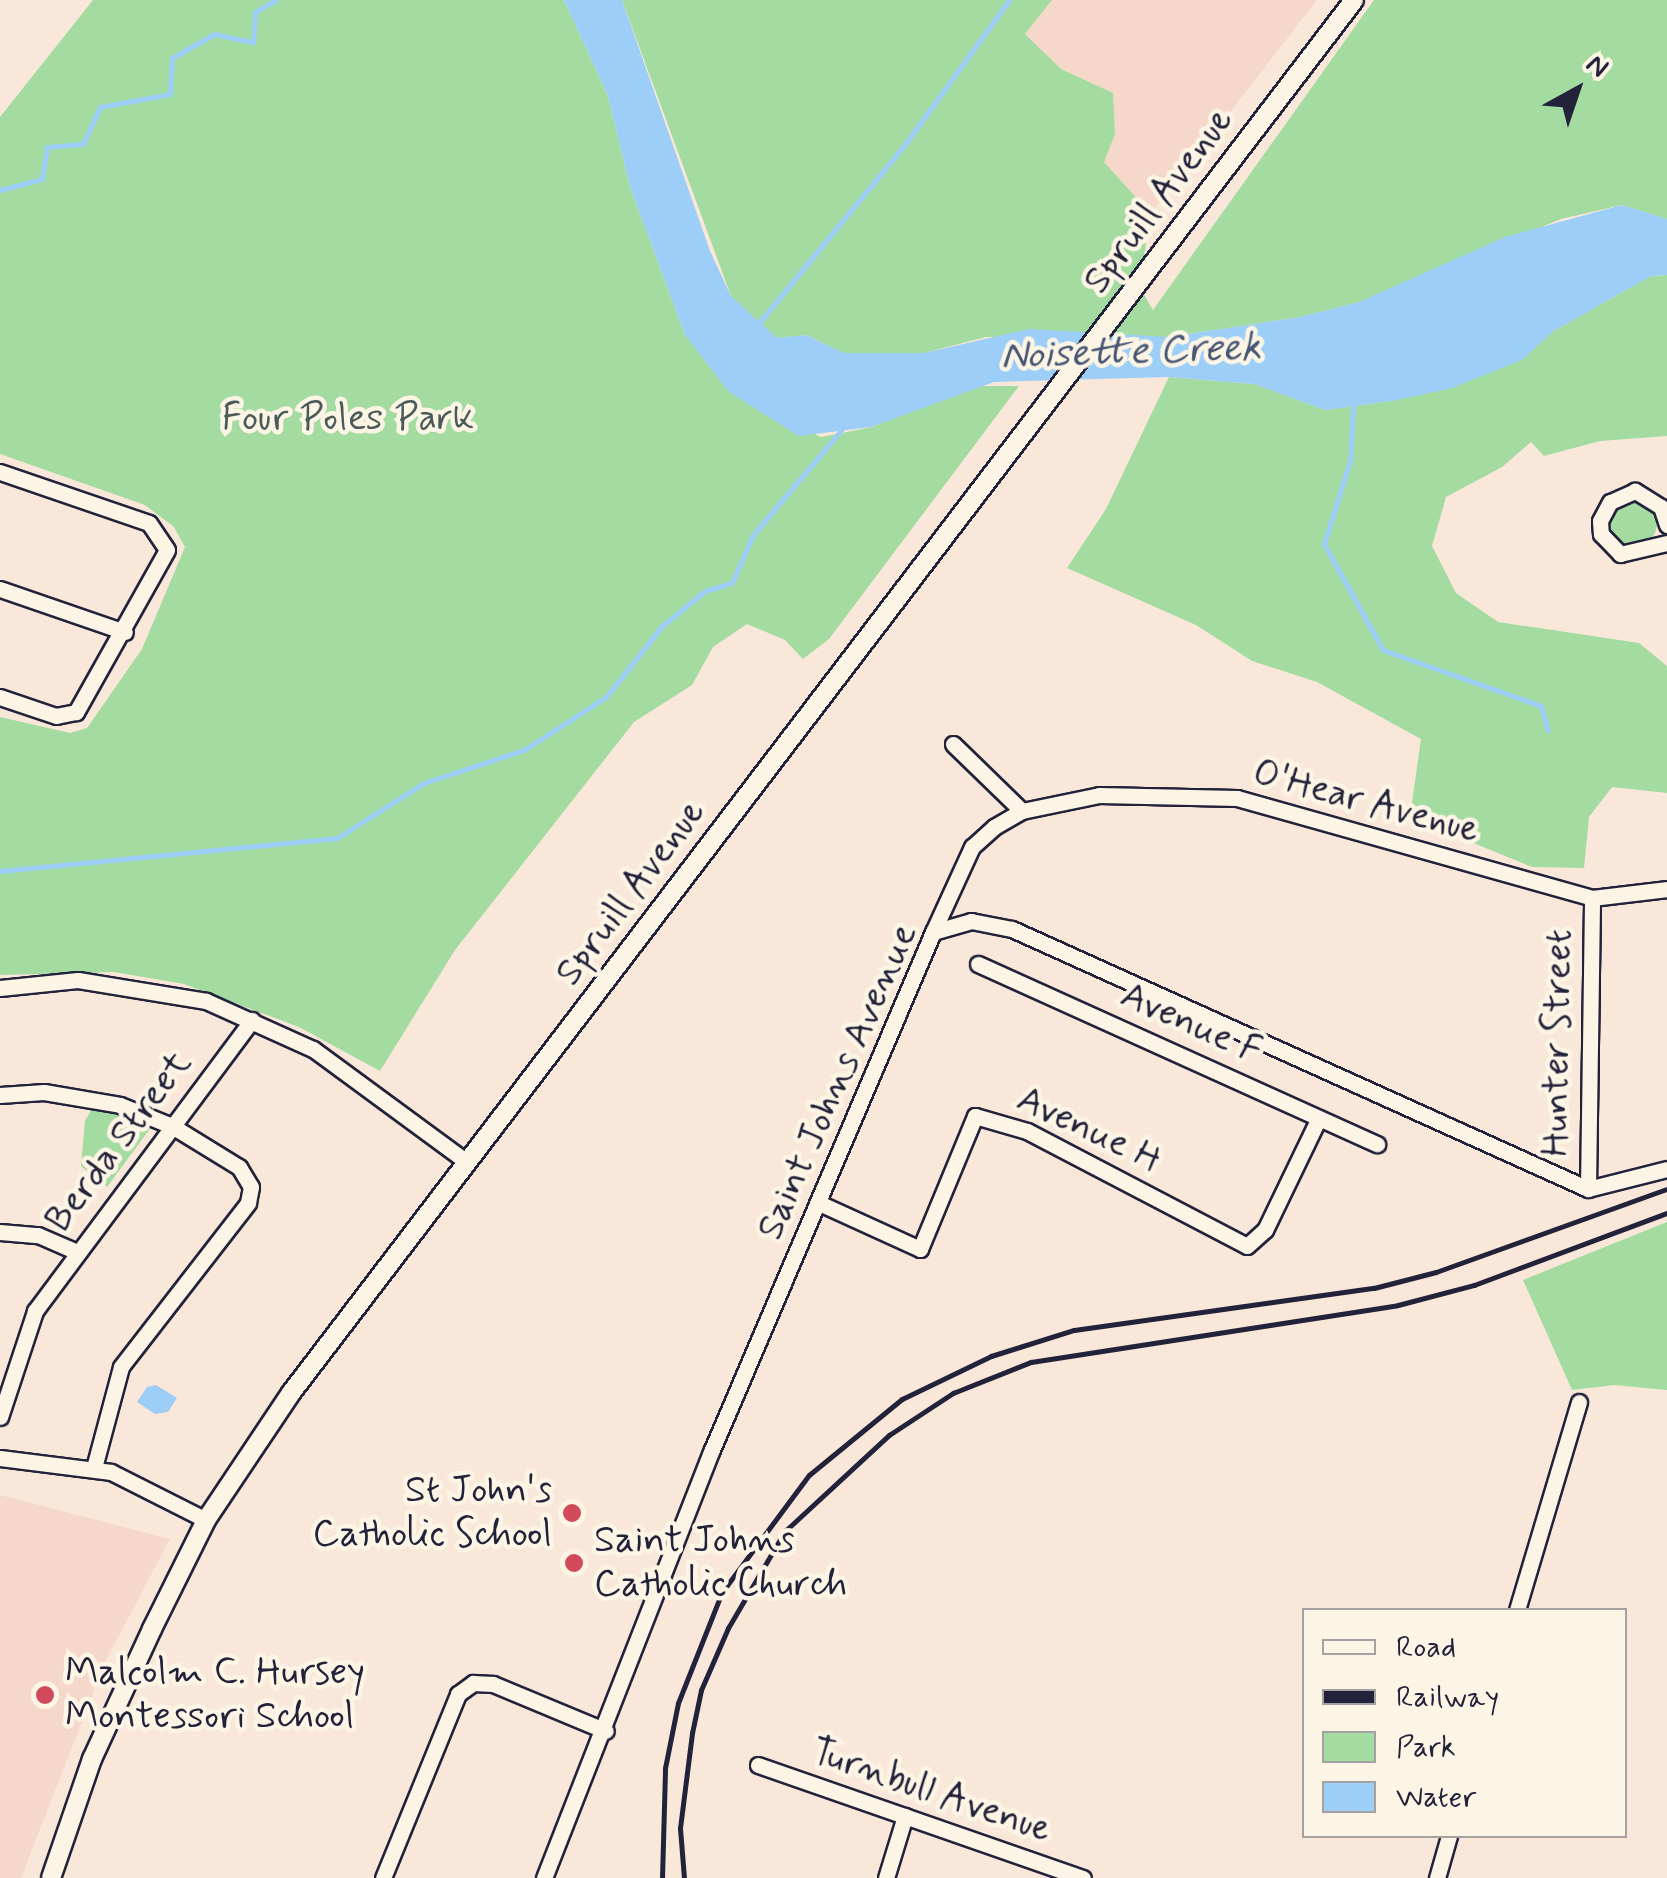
<!DOCTYPE html>
<style>
body{margin:0}
#map{position:relative;width:1667px;height:1878px;overflow:hidden;background:#f9e8d9;font-family:Mynerve,sans-serif}
div>[style]{position:absolute}
[style*='--x']{left:calc(var(--x)*1px);top:calc(var(--y)*1px);width:calc(var(--w)*1px);rotate:calc(var(--a)*1deg)}
.built>*{inset:0;background:#f5d8ca}
.green>*{inset:0;background:#a3dba0}
.round{border-radius:50%}
.water>*{inset:0;background:#9ccef8}
.stream>*{height:5px;margin:-2.5px;padding:0 2.5px;transform-origin:2.5px;border-radius:2.5px;background:#9ccef8}
.roads{filter:drop-shadow(2px 0 #22223b) drop-shadow(-2px 0 #22223b) drop-shadow(0 2px #22223b) drop-shadow(0 -2px #22223b)}
.minor>*{height:15px;margin:-7.5px;padding:0 7.5px;transform-origin:7.5px;border-radius:7.5px;background:#fcf5e5}
.tertiary>*{height:18px;margin:-9px;padding:0 9px;transform-origin:9px;border-radius:9px;background:#fcf5e5}
.rail>*{height:5px;margin:-2.5px;padding:0 2.5px;transform-origin:2.5px;border-radius:2.5px;background:#22223b}
.dots>*{width:28px;height:28px;translate:-50% -50%;box-sizing:border-box;border:5px solid #fcf5e5;border-radius:50%}
span{translate:-50% -50%;white-space:nowrap;text-align:center;line-height:1.15;-webkit-text-stroke:9px #fcf5e5;paint-order:stroke}
.street-label{font-size:38px;color:#22223b}
.park-label{font-size:38px;color:#495a59}
.poi-label{font-size:38px;color:#22223b}
.right{translate:-100% -50%;text-align:right}
.left{translate:0 -50%;text-align:left}
.water-label{font-size:40px;color:#475674;font-style:italic}
.legend{position:absolute;left:1302px;top:1608px;width:325px;height:230px;box-sizing:border-box;background:#fcf5e5;border:2px solid #a5a1a1;margin:0;padding:12px 18px;list-style:none;font-size:30px;color:#22223b}
.legend li{display:flex;align-items:center;gap:20px;height:50px}
.legend b{width:50px;border:2px solid #a5a1a1}
.north{position:absolute;left:1527px;top:40px;width:100px;height:100px;-webkit-text-stroke:8px #fcf5e5;paint-order:stroke;rotate:40deg;font-size:28px;font-weight:700;line-height:40px;text-align:center;color:#22223b}
.north::after{content:'';display:block;margin:auto;width:35px;height:45px;background:#22223b;clip-path:polygon(50% 0,100% 100%,50% 72%,0 100%)}
</style>
<div id="map">
<div class="built">
<i style="clip-path:polygon(1052px 0,1317px 0,1151px 214px,1104px 162px,1115px 134px,1113px 93px,1061px 69px,1025px 34px)"></i>
<i style="clip-path:polygon(0 1495px,170px 1539px,106px 1660px,21px 1878px,0 1878px)"></i>
</div>
<div class="green">
<i style="clip-path:polygon(93px 0,564px 0,608px 96px,630px 187px,685px 335px,729px 392px,821px 437px,872px 427px,971px 386px,1019px 386px,829px 639px,803px 659px,785px 640px,747px 624px,713px 647px,692px 685px,634px 722px,455px 950px,380px 1071px,299px 1027px,184px 984px,114px 972px,0 975px,0 717px,70px 733px,87px 728px,142px 649px,185px 547px,174px 527px,145px 505px,0 454px,0 117px)"></i>
<i style="clip-path:polygon(622px 0,1052px 0,1025px 34px,1061px 69px,1113px 93px,1115px 134px,1104px 162px,1151px 214px,1139px 286px,1153px 310px,1374px 0,1667px 0,1667px 219px,1622px 205px,1561px 219px,1359px 302px,1300px 317px,1169px 337px,986px 337px,924px 353px,844px 353px,806px 335px,777px 338px,731px 296px)"></i>
<i style="clip-path:polygon(1667px 275px,1667px 436px,1600px 441px,1544px 456px,1531px 442px,1502px 467px,1446px 497px,1432px 546px,1456px 593px,1498px 622px,1639px 643px,1667px 666px,1667px 793px,1612px 787px,1589px 817px,1584px 868px,1532px 867px,1410px 817px,1421px 739px,1317px 682px,1252px 661px,1196px 625px,1067px 568px,1106px 509px,1169px 377px,1254px 384px,1325px 410px,1392px 401px,1522px 360px,1552px 332px,1651px 276px)"></i>
<i class="round" style="left:1609px;top:499px;width:48px;height:48px"></i>
<i style="clip-path:polygon(94px 1105px,152px 1126px,107px 1187px,81px 1166px,85px 1121px)"></i>
<i style="clip-path:polygon(1667px 1222px,1667px 1390px,1614px 1385px,1572px 1390px,1523px 1280px)"></i>
</div>
<div class="water">
<i style="clip-path:polygon(564px 0,622px 0,710px 251px,731px 296px,777px 338px,806px 335px,844px 353px,924px 353px,1029px 329px,1169px 337px,1300px 317px,1359px 302px,1505px 237px,1622px 205px,1667px 219px,1667px 275px,1651px 276px,1552px 332px,1522px 360px,1452px 388px,1392px 401px,1325px 410px,1254px 384px,1169px 377px,994px 382px,871px 427px,799px 436px,729px 392px,685px 335px,630px 187px,608px 96px)"></i>
<i style="clip-path:polygon(156px 1385px,177px 1398px,168px 1412px,155px 1414px,137px 1402px,147px 1387px)"></i>
</div>
<div class="stream">
<i style="--x:0;--y:190;--w:43;--a:-14.7"></i>
<i style="--x:42;--y:179;--w:32;--a:-81"></i>
<i style="--x:47;--y:147;--w:36;--a:-5"></i>
<i style="--x:83;--y:144;--w:41;--a:-65.3"></i>
<i style="--x:100;--y:107;--w:71;--a:-10.5"></i>
<i style="--x:170;--y:94;--w:36;--a:-87"></i>
<i style="--x:172;--y:58;--w:48;--a:-29.7"></i>
<i style="--x:214;--y:34;--w:40;--a:12"></i>
<i style="--x:253;--y:42;--w:30;--a:-86"></i>
<i style="--x:255;--y:12;--w:24;--a:-30"></i>
<i style="--x:758;--y:324;--w:234;--a:-50.7"></i>
<i style="--x:906;--y:143;--w:176;--a:-54.2"></i>
<i style="--x:1353;--y:406;--w:55;--a:93.1"></i>
<i style="--x:1350;--y:461;--w:87;--a:107.4"></i>
<i style="--x:1324;--y:544;--w:121;--a:60.9"></i>
<i style="--x:1383;--y:650;--w:168;--a:19.5"></i>
<i style="--x:1541;--y:706;--w:25;--a:74"></i>
<i style="--x:0;--y:871;--w:339;--a:-5.6"></i>
<i style="--x:337;--y:838;--w:103;--a:-32.3"></i>
<i style="--x:424;--y:783;--w:105;--a:-18.3"></i>
<i style="--x:524;--y:750;--w:98;--a:-32.9"></i>
<i style="--x:606;--y:697;--w:90;--a:-51.7"></i>
<i style="--x:662;--y:626;--w:55;--a:-39.1"></i>
<i style="--x:705;--y:591;--w:28;--a:-17"></i>
<i style="--x:732;--y:583;--w:52;--a:-66.4"></i>
<i style="--x:753;--y:535;--w:138;--a:-50"></i>
</div>
<div class="roads">
<div class="minor">
<i style="--x:0;--y:472;--w:157;--a:18.9"></i>
<i style="--x:149;--y:523;--w:32;--a:56"></i>
<i style="--x:167;--y:550;--w:186;--a:119.3"></i>
<i style="--x:76;--y:712;--w:20;--a:169"></i>
<i style="--x:56;--y:716;--w:59;--a:-161.3"></i>
<i style="--x:1667;--y:525;--w:19;--a:-108"></i>
<i style="--x:1661;--y:507;--w:31;--a:-148"></i>
<i style="--x:1635;--y:491;--w:27;--a:156"></i>
<i style="--x:1610;--y:502;--w:21;--a:118"></i>
<i style="--x:1600;--y:521;--w:13;--a:86"></i>
<i style="--x:1601;--y:534;--w:28;--a:46"></i>
<i style="--x:1620;--y:554;--w:48;--a:-13.2"></i>
<i style="--x:0;--y:589;--w:132;--a:19"></i>
<i style="--x:953;--y:744;--w:96;--a:44.2"></i>
<i style="--x:933;--y:932;--w:94;--a:-65.4"></i>
<i style="--x:972;--y:847;--w:30;--a:-42"></i>
<i style="--x:994;--y:827;--w:32;--a:-30"></i>
<i style="--x:1022;--y:811;--w:79;--a:-11.7"></i>
<i style="--x:1099;--y:795;--w:138;--a:1.2"></i>
<i style="--x:1237;--y:798;--w:369;--a:15.7"></i>
<i style="--x:1592;--y:898;--w:76;--a:-6.8"></i>
<i style="--x:978;--y:964;--w:438;--a:24.3"></i>
<i style="--x:0;--y:988;--w:78;--a:-5.9"></i>
<i style="--x:78;--y:980;--w:130;--a:9.3"></i>
<i style="--x:206;--y:1001;--w:117;--a:24.2"></i>
<i style="--x:313;--y:1049;--w:191;--a:36.3"></i>
<i style="--x:0;--y:1095;--w:44;--a:-3.9"></i>
<i style="--x:44;--y:1092;--w:77;--a:9.7"></i>
<i style="--x:120;--y:1105;--w:56;--a:22"></i>
<i style="--x:172;--y:1126;--w:79;--a:31.5"></i>
<i style="--x:239;--y:1167;--w:23;--a:59"></i>
<i style="--x:251;--y:1187;--w:16;--a:101"></i>
<i style="--x:248;--y:1203;--w:207;--a:127.8"></i>
<i style="--x:121;--y:1367;--w:105;--a:105"></i>
<i style="--x:1588;--y:1189;--w:291;--a:-89.2"></i>
<i style="--x:819;--y:1203;--w:111;--a:24.5"></i>
<i style="--x:920;--y:1249;--w:144;--a:-67.5"></i>
<i style="--x:975;--y:1116;--w:54;--a:16.1"></i>
<i style="--x:1027;--y:1131;--w:248;--a:27.6"></i>
<i style="--x:1247;--y:1246;--w:24;--a:-42"></i>
<i style="--x:1265;--y:1230;--w:124;--a:-64.3"></i>
<i style="--x:0;--y:1232;--w:38;--a:5"></i>
<i style="--x:38;--y:1235;--w:43;--a:23.6"></i>
<i style="--x:0;--y:1417;--w:112;--a:-71.7"></i>
<i style="--x:35;--y:1311;--w:363;--a:-53.3"></i>
<i style="--x:0;--y:1458;--w:112;--a:7.2"></i>
<i style="--x:111;--y:1472;--w:106;--a:26.8"></i>
<i style="--x:1517;--y:1610;--w:217;--a:-73.4"></i>
<i style="--x:758;--y:1765;--w:344;--a:19.2"></i>
<i style="--x:383;--y:1878;--w:199;--a:-67.8"></i>
<i style="--x:458;--y:1694;--w:19;--a:-36"></i>
<i style="--x:473;--y:1683;--w:20;--a:3"></i>
<i style="--x:493;--y:1684;--w:122;--a:22.6"></i>
<i style="--x:544;--y:1878;--w:458;--a:-68.6"></i>
<i style="--x:711;--y:1452;--w:565;--a:-66.88"></i>
<i style="--x:933;--y:932;--w:40;--a:-16"></i>
<i style="--x:971;--y:921;--w:42;--a:11"></i>
<i style="--x:1012;--y:929;--w:632;--a:24.29"></i>
<i style="--x:1588;--y:1189;--w:81;--a:-14.2"></i>
<i style="--x:886;--y:1878;--w:65;--a:-73"></i>
<i style="--x:1437;--y:1878;--w:44;--a:-74.1"></i>
</div>
<div class="tertiary">
<i style="--x:51;--y:1878;--w:126;--a:-71"></i>
<i style="--x:92;--y:1759;--w:143;--a:-65.2"></i>
<i style="--x:152;--y:1629;--w:122;--a:-63.6"></i>
<i style="--x:206;--y:1520;--w:153;--a:-56.2"></i>
<i style="--x:291;--y:1393;--w:1752;--a:-52.65"></i>
</div>
</div>
<div class="rail">
<i style="--x:662;--y:1878;--w:110;--a:-88.4"></i>
<i style="--x:665;--y:1768;--w:66;--a:-78.7"></i>
<i style="--x:678;--y:1703;--w:119;--a:-68.4"></i>
<i style="--x:722;--y:1592;--w:146;--a:-53.4"></i>
<i style="--x:809;--y:1475;--w:120;--a:-39.3"></i>
<i style="--x:902;--y:1399;--w:99;--a:-25.8"></i>
<i style="--x:991;--y:1356;--w:87;--a:-17.4"></i>
<i style="--x:1074;--y:1330;--w:303;--a:-8"></i>
<i style="--x:1374;--y:1288;--w:64;--a:-14.5"></i>
<i style="--x:1436;--y:1272;--w:245;--a:-19.8"></i>
<i style="--x:684;--y:1878;--w:50;--a:-94.6"></i>
<i style="--x:680;--y:1828;--w:96;--a:-82.8"></i>
<i style="--x:692;--y:1733;--w:44;--a:-78.2"></i>
<i style="--x:701;--y:1690;--w:68;--a:-66.5"></i>
<i style="--x:728;--y:1628;--w:113;--a:-59.6"></i>
<i style="--x:785;--y:1531;--w:142;--a:-42.7"></i>
<i style="--x:889;--y:1435;--w:77;--a:-33.3"></i>
<i style="--x:953;--y:1393;--w:84;--a:-21.7"></i>
<i style="--x:1031;--y:1362;--w:371;--a:-8.8"></i>
<i style="--x:1398;--y:1305;--w:79;--a:-14.7"></i>
<i style="--x:1474;--y:1285;--w:206;--a:-20.5"></i>
</div>
<div class="dots">
<i style="left:572px;top:1513px;background:#d1495b"></i>
<i style="left:574px;top:1563px;background:#d1495b"></i>
<i style="left:45px;top:1695px;background:#d1495b"></i>
</div>
<div class="street-label">
<span style="left:1159px;top:201px;rotate:-53deg">Spruill Avenue</span>
<span style="left:1366px;top:802px;rotate:15deg">O'Hear Avenue</span>
<span style="left:631px;top:893px;rotate:-53deg">Spruill Avenue</span>
<span style="left:1191px;top:1024px;rotate:24deg">Avenue F</span>
<span style="left:1558px;top:1043px;rotate:-89deg">Hunter Street</span>
<span style="left:838px;top:1082px;rotate:-66deg">Saint Johns Avenue</span>
<span style="left:1089px;top:1130px;rotate:25deg">Avenue H</span>
<span style="left:119px;top:1142px;rotate:-53deg">Berda Street</span>
<span style="left:931px;top:1791px;rotate:19deg">Turnbull Avenue</span>
</div>
<div class="park-label">
<span style="left:348px;top:419px">Four Poles Park</span>
</div>
<div class="poi-label">
<span class="right" style="left:552px;top:1513px">St John's<br>Catholic School</span>
<span class="left" style="left:594px;top:1563px">Saint Johns<br>Catholic Church</span>
<span class="left" style="left:65px;top:1695px">Malcolm C. Hursey<br>Montessori School</span>
</div>
<div class="water-label">
<span style="left:1131px;top:352px;rotate:-2deg">Noisette Creek</span>
</div>
<ul class="legend">
<li><b style="height:12px;background:#fcf5e5"></b>Road</li>
<li><b style="height:12px;background:#22223b"></b>Railway</li>
<li><b style="height:28px;background:#a3dba0"></b>Park</li>
<li><b style="height:28px;background:#9ccef8"></b>Water</li>
</ul>
<div class="north">N</div>
</div>
